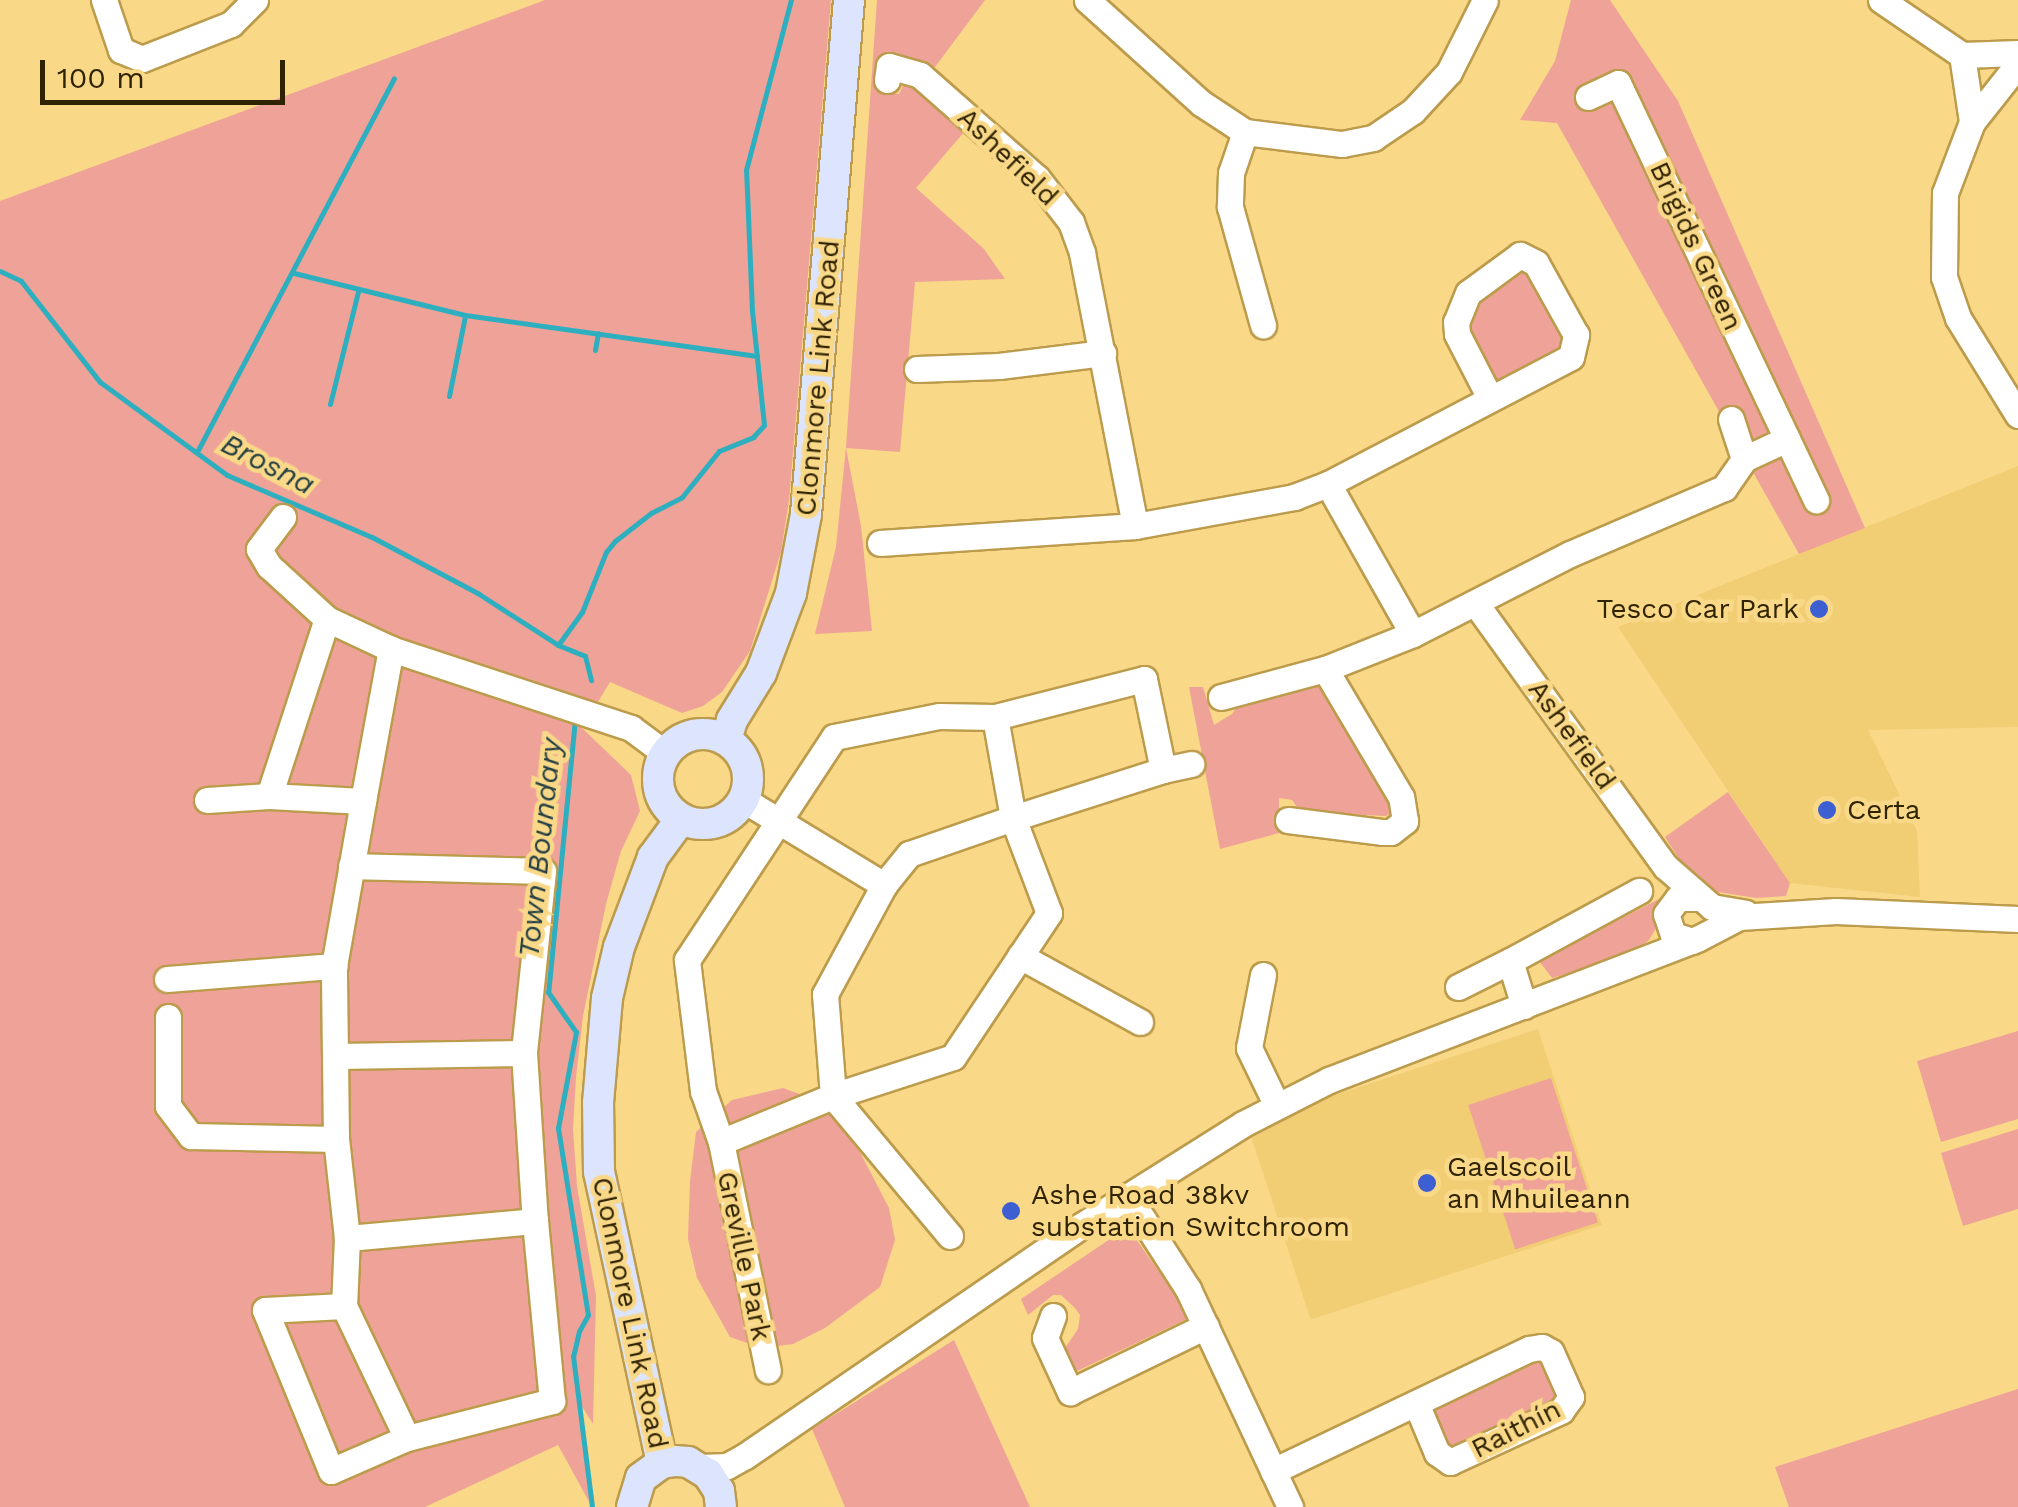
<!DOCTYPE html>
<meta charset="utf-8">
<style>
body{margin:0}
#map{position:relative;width:2018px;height:1507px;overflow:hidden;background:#f9d888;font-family:"Work Sans",sans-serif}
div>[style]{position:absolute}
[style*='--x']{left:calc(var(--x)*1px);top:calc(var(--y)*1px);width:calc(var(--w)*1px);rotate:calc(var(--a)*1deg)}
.built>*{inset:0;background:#f1cd74;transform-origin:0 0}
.green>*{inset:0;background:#efa298;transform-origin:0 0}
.stream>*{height:5px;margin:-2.5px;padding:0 2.5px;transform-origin:2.5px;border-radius:2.5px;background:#2dafbf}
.roads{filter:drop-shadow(2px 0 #bc9c4c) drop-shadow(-2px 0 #bc9c4c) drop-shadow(0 2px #bc9c4c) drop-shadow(0 -2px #bc9c4c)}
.minor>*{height:25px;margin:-12.5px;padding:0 12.5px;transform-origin:12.5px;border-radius:12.5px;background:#fff}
.major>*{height:30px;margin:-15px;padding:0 15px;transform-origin:15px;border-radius:15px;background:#dce5fd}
.major>.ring{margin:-15px;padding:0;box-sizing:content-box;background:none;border:30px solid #dce5fd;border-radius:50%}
.dots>*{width:28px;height:28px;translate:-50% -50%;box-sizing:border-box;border:5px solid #f9d888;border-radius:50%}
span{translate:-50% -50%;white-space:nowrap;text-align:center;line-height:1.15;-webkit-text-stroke:9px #f9d888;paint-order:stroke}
.street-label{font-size:28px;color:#302301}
.poi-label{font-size:28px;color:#302301}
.right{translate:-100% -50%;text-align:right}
.left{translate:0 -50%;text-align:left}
.water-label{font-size:30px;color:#254044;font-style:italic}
.scale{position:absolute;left:40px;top:60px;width:245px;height:45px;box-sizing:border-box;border:5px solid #302301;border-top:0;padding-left:12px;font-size:30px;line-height:35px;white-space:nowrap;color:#302301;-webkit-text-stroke:8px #f9d888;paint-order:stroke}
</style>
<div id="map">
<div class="built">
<i style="clip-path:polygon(2018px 466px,2018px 727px,1868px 730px,1917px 831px,1920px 897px,1790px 883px,1618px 627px)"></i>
<i style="left:1538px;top:1029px;width:206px;height:306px;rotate:72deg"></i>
</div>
<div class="green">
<i style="clip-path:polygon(545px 0,831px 0,789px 500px,781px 552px,750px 651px,722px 692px,703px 706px,682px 713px,610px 682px,582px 728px,631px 775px,640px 811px,621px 851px,606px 904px,583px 1016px,576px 1077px,573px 1129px,577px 1186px,596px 1296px,593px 1424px,578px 1400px,592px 1507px,558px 1445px,425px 1507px,0 1507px,0 201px)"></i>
<i style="clip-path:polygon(877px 0,985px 0,935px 67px,888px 55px,882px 92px,899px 94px,904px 84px,919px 90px,965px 131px,916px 188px,984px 249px,1005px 279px,915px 282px,900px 452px,846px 448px,861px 526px,872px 631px,815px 634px,836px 547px,846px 447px)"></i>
<i style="clip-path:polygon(1571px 0,1610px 0,1678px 101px,1865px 528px,1799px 554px,1557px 123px,1520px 120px,1555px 61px)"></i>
<i style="clip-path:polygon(1527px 265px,1570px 345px,1497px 389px,1463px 329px,1467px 304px)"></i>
<i style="clip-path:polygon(1314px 683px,1328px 698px,1396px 810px,1386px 816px,1301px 812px,1292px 800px,1279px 798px,1279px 833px,1220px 849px,1189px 687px,1203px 687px,1214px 725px,1232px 714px,1239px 703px)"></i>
<i style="clip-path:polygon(1728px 792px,1790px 883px,1786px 896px,1756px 898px,1718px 892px,1683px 865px,1665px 837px)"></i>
<i style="clip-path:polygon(1661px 898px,1659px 923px,1649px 940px,1633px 953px,1552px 978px,1539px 961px)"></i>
<i style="clip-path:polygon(2018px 1031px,2018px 1119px,1941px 1142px,1917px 1061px)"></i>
<i style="left:1551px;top:1078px;width:152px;height:87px;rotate:72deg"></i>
<i style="clip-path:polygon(783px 1088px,821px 1102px,848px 1129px,889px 1208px,895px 1240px,880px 1287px,825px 1328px,793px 1344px,762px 1348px,730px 1337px,697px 1278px,688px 1239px,690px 1181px,696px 1132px,732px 1100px)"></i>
<i style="clip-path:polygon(2018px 1129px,2018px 1209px,1963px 1226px,1941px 1153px)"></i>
<i style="clip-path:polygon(1119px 1233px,1133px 1235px,1191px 1317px,1075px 1372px,1063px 1351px,1078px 1329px,1080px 1315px,1075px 1308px,1061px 1295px,1053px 1295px,1028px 1315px,1021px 1299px)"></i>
<i style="clip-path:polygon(954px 1340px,1030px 1507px,845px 1507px,812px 1429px)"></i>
<i style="clip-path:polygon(1535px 1355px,1545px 1358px,1558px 1400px,1448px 1449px,1429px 1407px)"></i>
<i style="clip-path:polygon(2018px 1389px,2018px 1507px,1789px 1507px,1775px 1467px)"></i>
</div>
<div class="stream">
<i style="--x:0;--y:271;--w:23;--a:25"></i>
<i style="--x:21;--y:281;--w:128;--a:52"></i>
<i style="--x:100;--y:382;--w:157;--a:36.2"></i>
<i style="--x:227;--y:475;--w:158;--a:23.2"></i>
<i style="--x:372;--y:537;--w:121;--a:28"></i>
<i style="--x:479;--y:594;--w:94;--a:32.8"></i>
<i style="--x:558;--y:645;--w:29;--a:22"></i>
<i style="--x:585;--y:656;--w:25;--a:76"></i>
<i style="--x:294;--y:273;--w:176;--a:13.8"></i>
<i style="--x:465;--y:315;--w:295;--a:8"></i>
<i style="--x:595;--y:350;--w:17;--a:-80"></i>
<i style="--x:449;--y:396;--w:82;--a:-78.7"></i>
<i style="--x:330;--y:404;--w:115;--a:-76"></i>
<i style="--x:198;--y:450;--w:420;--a:-62.2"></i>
<i style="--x:558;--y:645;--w:41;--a:-54"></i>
<i style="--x:582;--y:612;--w:65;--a:-68.2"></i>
<i style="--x:606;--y:552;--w:14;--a:-51"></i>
<i style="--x:615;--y:541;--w:46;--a:-37.9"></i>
<i style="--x:651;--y:513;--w:35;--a:-27"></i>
<i style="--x:682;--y:497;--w:59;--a:-51.2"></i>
<i style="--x:719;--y:451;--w:37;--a:-22"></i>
<i style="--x:753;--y:437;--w:16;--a:-47"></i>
<i style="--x:764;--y:425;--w:115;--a:-96"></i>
<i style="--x:752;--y:311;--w:141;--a:-92.4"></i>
<i style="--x:746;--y:170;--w:176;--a:-75.2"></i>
<i style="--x:575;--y:719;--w:274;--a:95.6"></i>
<i style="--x:548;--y:992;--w:49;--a:55"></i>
<i style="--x:576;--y:1032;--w:98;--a:100.6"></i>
<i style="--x:558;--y:1128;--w:189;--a:80.9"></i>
<i style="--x:588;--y:1315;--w:18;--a:119"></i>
<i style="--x:579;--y:1331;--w:26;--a:103"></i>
<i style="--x:573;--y:1356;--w:152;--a:82.8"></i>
</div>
<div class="roads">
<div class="minor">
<i style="--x:104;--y:0;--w:53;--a:71.2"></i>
<i style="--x:121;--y:50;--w:23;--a:23"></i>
<i style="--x:142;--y:59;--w:96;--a:-21.5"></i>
<i style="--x:231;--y:24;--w:34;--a:-45"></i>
<i style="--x:1087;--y:0;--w:154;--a:42.1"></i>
<i style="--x:1201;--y:103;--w:53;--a:33.4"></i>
<i style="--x:1245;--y:132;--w:98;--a:7.1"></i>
<i style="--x:1342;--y:144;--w:32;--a:-11"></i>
<i style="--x:1373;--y:138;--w:48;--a:-34"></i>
<i style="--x:1413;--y:111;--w:53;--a:-47.3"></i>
<i style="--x:1449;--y:72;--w:80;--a:-63.4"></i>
<i style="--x:1881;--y:0;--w:98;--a:34.2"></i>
<i style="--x:1962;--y:55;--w:56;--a:-2"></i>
<i style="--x:1962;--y:55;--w:68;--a:81.5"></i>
<i style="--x:2018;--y:64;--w:74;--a:128.4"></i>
<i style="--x:1972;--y:122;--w:76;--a:110.8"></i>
<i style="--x:1945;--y:193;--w:84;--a:90.7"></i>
<i style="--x:1944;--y:277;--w:43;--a:71.1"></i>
<i style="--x:1958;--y:318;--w:114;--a:58.3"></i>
<i style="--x:887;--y:80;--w:14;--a:-82"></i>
<i style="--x:889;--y:66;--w:32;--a:16"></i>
<i style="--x:920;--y:75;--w:156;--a:41.4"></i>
<i style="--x:1037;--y:178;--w:56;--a:52.3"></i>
<i style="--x:1071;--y:222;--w:33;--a:70"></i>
<i style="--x:1082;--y:253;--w:278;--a:79"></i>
<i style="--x:1588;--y:97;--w:33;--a:-25"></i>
<i style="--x:1618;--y:83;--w:394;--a:64.6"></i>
<i style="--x:1245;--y:132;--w:43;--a:108.9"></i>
<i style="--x:1231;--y:173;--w:34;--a:92"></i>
<i style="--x:1230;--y:207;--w:123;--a:74.4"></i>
<i style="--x:917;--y:369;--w:82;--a:-2.1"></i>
<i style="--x:999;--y:366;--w:105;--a:-7.1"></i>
<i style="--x:1744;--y:459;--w:47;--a:-24.9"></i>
<i style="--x:1787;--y:439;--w:68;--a:64.6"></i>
<i style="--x:1328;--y:484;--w:274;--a:-27.6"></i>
<i style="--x:1571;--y:357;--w:23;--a:-77"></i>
<i style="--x:1576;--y:335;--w:82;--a:-119.1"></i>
<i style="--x:1536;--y:263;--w:18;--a:-153"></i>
<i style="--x:1520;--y:255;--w:64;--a:143.8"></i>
<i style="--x:1468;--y:293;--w:31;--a:112"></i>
<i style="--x:1456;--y:322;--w:12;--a:85"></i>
<i style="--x:1457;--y:334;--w:72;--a:62.7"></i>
<i style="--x:283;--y:517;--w:40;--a:127"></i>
<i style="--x:259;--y:549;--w:20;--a:60"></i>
<i style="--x:269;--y:566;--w:79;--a:42.4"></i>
<i style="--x:327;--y:619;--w:71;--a:25.1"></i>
<i style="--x:391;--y:649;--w:253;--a:18.2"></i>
<i style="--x:631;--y:728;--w:44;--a:36.6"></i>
<i style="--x:880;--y:543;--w:256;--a:-3.8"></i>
<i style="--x:1135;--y:526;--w:162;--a:-10.3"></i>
<i style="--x:1294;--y:497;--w:36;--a:-21"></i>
<i style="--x:1328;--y:484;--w:172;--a:60.5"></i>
<i style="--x:1476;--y:604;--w:324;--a:54.2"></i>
<i style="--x:1666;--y:867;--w:61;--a:41"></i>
<i style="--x:1712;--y:907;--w:34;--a:10"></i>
<i style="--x:1221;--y:697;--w:108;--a:-15.1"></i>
<i style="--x:1325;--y:669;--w:95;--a:-21.7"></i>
<i style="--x:1413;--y:634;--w:176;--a:-27"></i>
<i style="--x:1570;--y:554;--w:168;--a:-23.2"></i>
<i style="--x:1724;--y:488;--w:35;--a:-55"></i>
<i style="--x:1744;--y:459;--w:42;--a:-108"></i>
<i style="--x:939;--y:716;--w:56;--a:1"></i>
<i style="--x:995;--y:717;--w:103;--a:79.9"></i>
<i style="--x:1013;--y:818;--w:110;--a:160.9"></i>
<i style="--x:909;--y:854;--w:40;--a:129"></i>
<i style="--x:884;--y:885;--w:124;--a:118.4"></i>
<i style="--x:825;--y:994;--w:102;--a:85.5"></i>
<i style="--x:833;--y:1096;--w:121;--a:157.7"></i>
<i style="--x:721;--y:1142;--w:54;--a:-109.4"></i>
<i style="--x:703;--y:1091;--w:132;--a:-97"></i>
<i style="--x:687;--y:960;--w:267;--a:-56.6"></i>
<i style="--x:834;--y:737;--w:107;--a:-11.3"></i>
<i style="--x:1163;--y:770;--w:29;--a:-12"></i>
<i style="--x:269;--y:796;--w:94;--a:3"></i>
<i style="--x:363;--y:801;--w:155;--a:-79.6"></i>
<i style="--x:207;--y:800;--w:62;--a:-3.7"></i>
<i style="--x:269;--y:796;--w:186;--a:-71.9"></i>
<i style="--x:744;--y:800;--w:164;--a:31.3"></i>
<i style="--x:1288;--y:820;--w:96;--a:7.2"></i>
<i style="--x:1383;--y:832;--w:8;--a:0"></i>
<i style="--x:1391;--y:832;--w:18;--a:-38"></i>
<i style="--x:1405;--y:821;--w:24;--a:-99"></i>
<i style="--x:1401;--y:797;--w:149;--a:-120.7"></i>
<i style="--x:351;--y:866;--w:192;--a:1.5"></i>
<i style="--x:543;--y:871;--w:183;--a:96"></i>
<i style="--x:1692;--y:941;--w:20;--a:-162"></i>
<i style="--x:1673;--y:935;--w:22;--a:-108"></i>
<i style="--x:1666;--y:914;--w:20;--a:-53"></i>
<i style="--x:1678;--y:898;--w:20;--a:0"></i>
<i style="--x:1020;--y:956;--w:137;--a:28.8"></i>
<i style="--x:1263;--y:975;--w:74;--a:100.9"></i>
<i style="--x:1249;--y:1048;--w:64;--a:64.2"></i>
<i style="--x:167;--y:979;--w:168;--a:-4.5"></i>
<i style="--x:334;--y:966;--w:168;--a:-80"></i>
<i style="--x:1458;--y:987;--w:58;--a:-26.6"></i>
<i style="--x:1524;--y:1006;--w:47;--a:-107.3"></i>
<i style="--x:1510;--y:961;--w:147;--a:-28.5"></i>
<i style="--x:168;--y:1017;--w:89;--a:90"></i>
<i style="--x:168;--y:1106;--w:38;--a:53"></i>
<i style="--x:191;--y:1136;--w:145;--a:1.2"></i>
<i style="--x:336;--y:1139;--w:173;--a:-90.7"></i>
<i style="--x:335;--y:1056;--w:189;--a:-0.9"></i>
<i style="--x:524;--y:1053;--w:168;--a:86.3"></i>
<i style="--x:535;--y:1221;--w:189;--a:174.8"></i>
<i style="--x:347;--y:1238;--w:100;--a:-96.3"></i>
<i style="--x:721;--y:1142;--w:233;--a:78.4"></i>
<i style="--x:1128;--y:1196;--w:111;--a:57.2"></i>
<i style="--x:1188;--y:1289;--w:241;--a:64.9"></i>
<i style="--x:950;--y:1236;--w:182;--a:-129.9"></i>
<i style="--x:833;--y:1096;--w:126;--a:-18"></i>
<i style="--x:953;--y:1057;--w:173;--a:-56.3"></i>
<i style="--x:1049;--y:913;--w:102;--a:-110.8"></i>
<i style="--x:1013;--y:818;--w:157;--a:-17.7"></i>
<i style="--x:1163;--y:770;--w:93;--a:-101.8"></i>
<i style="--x:1144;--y:679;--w:154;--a:165.7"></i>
<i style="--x:347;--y:1238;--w:68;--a:92.5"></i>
<i style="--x:344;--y:1306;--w:146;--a:64.5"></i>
<i style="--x:344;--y:1306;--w:79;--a:177.1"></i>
<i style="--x:265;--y:1310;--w:174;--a:67.7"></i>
<i style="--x:331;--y:1471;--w:83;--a:-23.5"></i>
<i style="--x:407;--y:1438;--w:150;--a:-14.3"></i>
<i style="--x:552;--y:1401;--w:181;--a:-95.4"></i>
<i style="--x:1053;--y:1316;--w:23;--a:110"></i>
<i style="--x:1045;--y:1338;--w:60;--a:65.2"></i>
<i style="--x:1070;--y:1392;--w:151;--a:-25.9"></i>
<i style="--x:700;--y:1467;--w:27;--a:-2"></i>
<i style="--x:727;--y:1466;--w:21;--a:-29"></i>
<i style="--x:745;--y:1456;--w:407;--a:-34.4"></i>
<i style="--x:1081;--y:1226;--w:191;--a:-32.2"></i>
<i style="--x:1243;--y:1124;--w:97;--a:-27.1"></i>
<i style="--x:1329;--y:1080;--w:394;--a:-21"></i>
<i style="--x:1697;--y:939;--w:47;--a:-27.6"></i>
<i style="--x:1739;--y:917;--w:97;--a:-3.5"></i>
<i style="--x:1836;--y:911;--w:182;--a:2.5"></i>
<i style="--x:1273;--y:1471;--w:284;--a:-25.5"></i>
<i style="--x:1529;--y:1349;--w:13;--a:-9"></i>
<i style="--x:1542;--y:1347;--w:10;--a:29"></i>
<i style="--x:1551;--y:1352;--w:49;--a:66"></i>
<i style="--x:1571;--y:1397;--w:17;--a:126"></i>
<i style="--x:1561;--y:1411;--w:122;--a:155.3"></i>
<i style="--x:1450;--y:1462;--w:16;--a:-145"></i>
<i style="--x:1437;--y:1453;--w:54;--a:-112.8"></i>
</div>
<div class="major">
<i class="ring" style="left:658px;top:734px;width:60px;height:60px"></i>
<i style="--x:726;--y:740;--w:21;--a:-73"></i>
<i style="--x:732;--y:720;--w:55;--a:-58.3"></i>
<i style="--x:761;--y:673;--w:85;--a:-69.4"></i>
<i style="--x:791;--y:593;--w:80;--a:-79.2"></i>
<i style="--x:806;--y:514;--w:516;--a:-85.22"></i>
<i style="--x:662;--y:1463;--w:298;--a:-102.2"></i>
<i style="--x:599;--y:1172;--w:69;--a:-90.8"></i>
<i style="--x:598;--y:1103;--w:105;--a:-85.1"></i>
<i style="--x:607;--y:998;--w:52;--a:-76.8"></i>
<i style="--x:619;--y:947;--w:96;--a:-69.3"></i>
<i style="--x:653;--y:857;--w:47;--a:-53.6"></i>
<i style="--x:632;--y:1507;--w:30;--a:-73"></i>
<i style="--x:641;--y:1478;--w:26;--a:-36"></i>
<i style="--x:662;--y:1463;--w:13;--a:-9"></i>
<i style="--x:675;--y:1461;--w:13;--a:4"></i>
<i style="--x:688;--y:1462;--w:23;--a:31"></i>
<i style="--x:708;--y:1474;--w:20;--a:57"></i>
<i style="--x:719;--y:1491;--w:16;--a:83"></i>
</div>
</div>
<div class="dots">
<i style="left:1819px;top:609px;background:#3e5fd1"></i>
<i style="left:1827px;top:810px;background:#3e5fd1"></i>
<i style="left:1427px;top:1183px;background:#3e5fd1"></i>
<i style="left:1011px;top:1211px;background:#3e5fd1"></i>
</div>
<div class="street-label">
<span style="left:1008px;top:157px;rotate:44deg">Ashefield</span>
<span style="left:1696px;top:246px;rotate:65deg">Brigids Green</span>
<span style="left:818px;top:378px;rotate:-85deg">Clonmore Link Road</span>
<span style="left:1572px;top:735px;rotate:54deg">Ashefield</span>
<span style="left:744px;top:1256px;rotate:78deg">Greville Park</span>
<span style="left:630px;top:1313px;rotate:78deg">Clonmore Link Road</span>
<span style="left:1516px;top:1429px;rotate:-27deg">Raithín</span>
</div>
<div class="poi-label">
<span class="right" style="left:1799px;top:609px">Tesco Car Park</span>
<span class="left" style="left:1847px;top:810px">Certa</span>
<span class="left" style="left:1447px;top:1183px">Gaelscoil<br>an Mhuileann</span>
<span class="left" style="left:1031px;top:1211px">Ashe Road 38kv<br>substation Switchroom</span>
</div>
<div class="water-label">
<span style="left:268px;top:464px;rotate:27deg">Brosna</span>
<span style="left:540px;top:848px;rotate:-84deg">Town Boundary</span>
</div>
<div class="scale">100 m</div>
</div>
